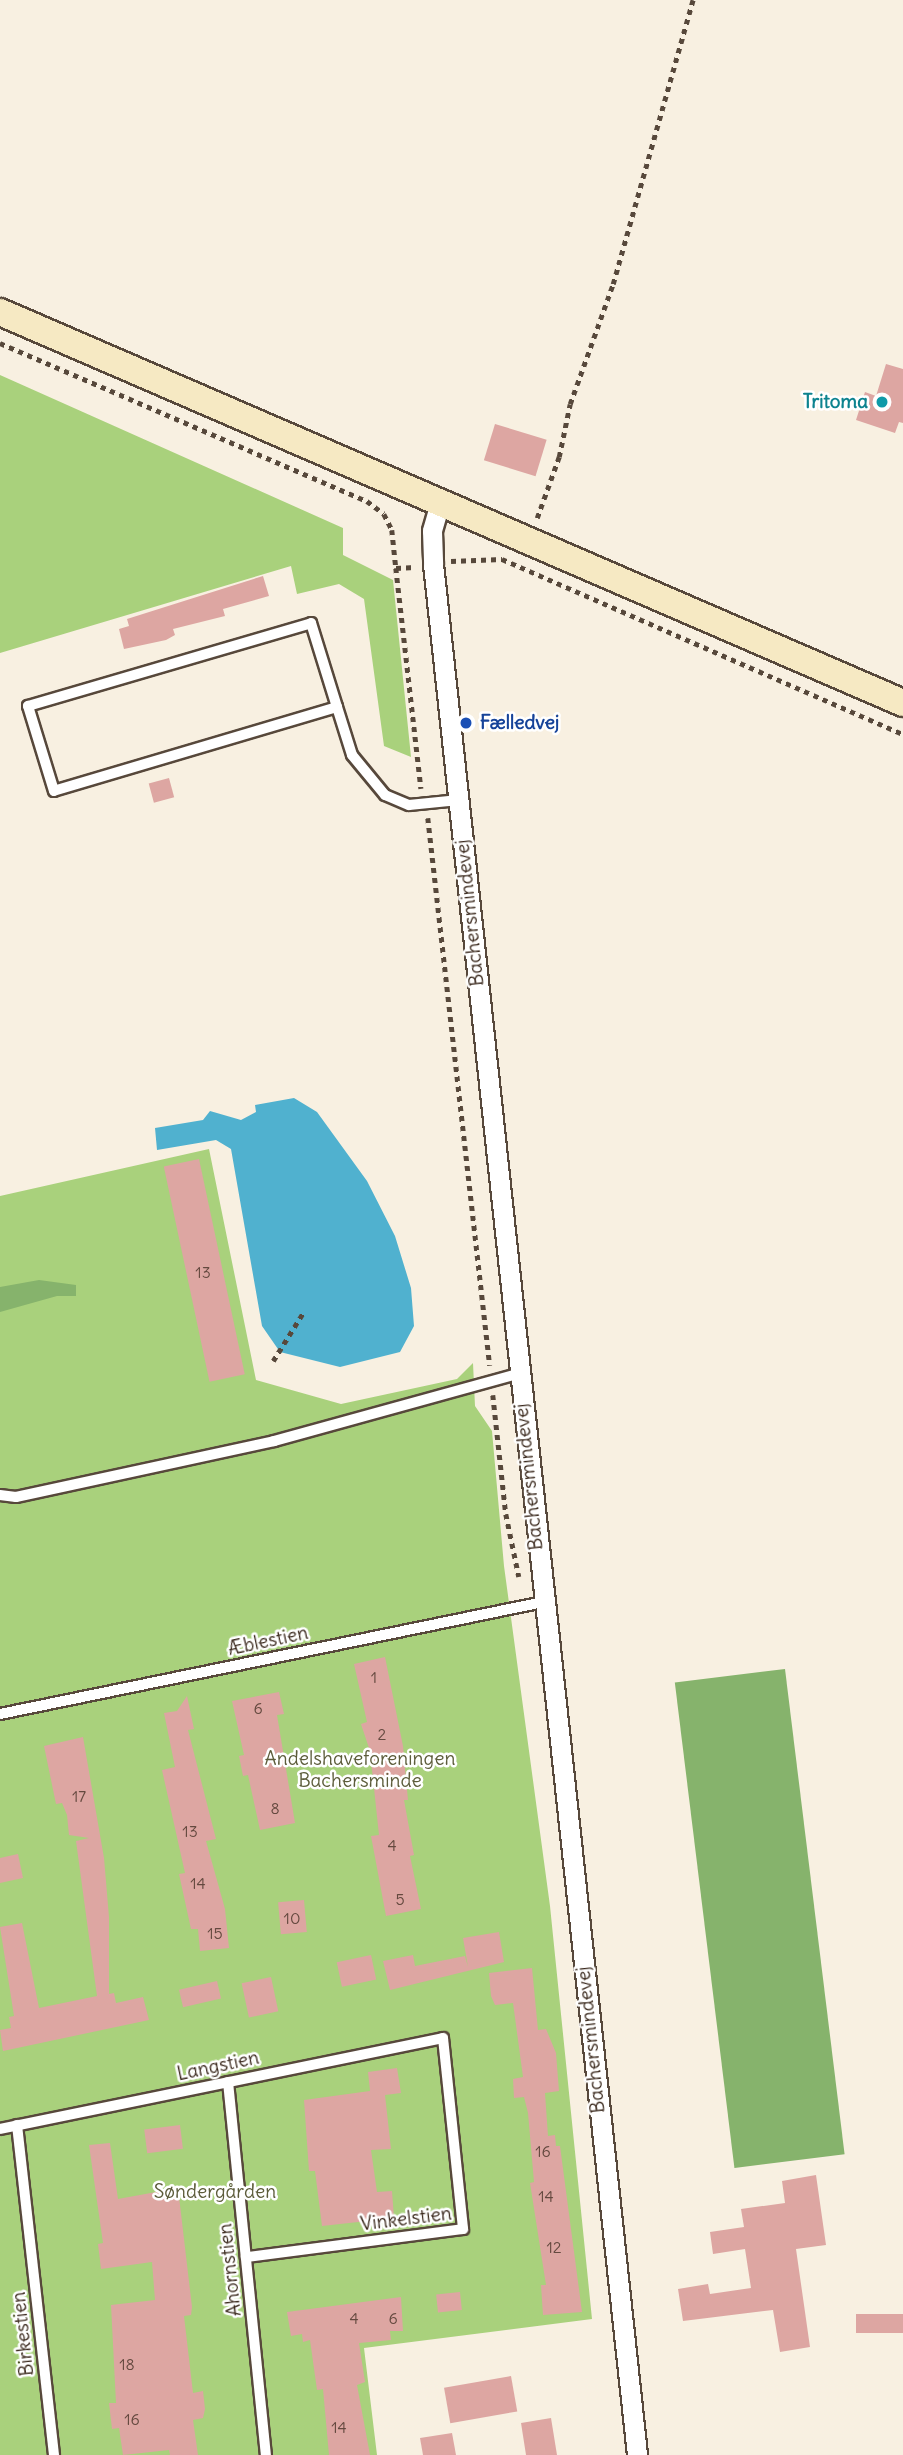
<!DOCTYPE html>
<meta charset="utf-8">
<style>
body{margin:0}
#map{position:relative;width:903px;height:2455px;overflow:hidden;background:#f8f0e1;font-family:Delius,sans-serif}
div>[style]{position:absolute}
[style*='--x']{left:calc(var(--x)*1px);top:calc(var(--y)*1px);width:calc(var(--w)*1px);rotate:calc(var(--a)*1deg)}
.green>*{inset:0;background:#a9d17c}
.forest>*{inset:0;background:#86b36c;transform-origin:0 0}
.water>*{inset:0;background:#50b1cf}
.building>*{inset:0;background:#dda6a2;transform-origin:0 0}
.path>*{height:4.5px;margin-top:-2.25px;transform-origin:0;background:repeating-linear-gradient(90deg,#57483b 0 5px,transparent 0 10px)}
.roads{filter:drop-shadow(2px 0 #57483b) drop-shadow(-2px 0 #57483b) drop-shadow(0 2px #57483b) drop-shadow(0 -2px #57483b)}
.lane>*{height:10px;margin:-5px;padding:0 5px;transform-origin:5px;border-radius:5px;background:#fff}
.street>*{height:19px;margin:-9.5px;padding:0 9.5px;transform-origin:9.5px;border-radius:9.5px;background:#fff}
.secondary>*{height:26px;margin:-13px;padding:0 13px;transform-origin:13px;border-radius:13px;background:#f6e9c3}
.dots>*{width:19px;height:19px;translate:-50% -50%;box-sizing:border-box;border:4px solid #fff;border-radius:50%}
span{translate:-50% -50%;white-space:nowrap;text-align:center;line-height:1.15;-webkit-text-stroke:5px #fff;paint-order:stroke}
.number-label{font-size:16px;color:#64493f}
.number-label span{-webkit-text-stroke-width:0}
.culture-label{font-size:19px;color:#0d838f;font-weight:700}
.right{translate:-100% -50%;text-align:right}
.transit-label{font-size:19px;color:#164399;font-weight:700}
.left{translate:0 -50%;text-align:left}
.street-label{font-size:19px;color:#3b2a1e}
.park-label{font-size:19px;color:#5c5c3a}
</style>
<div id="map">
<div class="green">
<i style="clip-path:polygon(0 375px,343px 528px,343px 555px,393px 580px,411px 757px,384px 746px,364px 599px,339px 584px,297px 594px,291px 566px,0 653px)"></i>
<i style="clip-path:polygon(209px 1149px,256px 1380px,341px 1404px,457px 1379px,473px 1363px,475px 1406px,492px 1431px,504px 1566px,550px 1906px,592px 2319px,364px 2348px,377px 2455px,0 2455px,0 1196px)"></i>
</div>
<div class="forest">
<i style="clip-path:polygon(39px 1280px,76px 1285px,76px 1296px,57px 1296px,0 1312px,0 1287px)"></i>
<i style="left:785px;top:1669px;width:489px;height:111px;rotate:83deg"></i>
</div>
<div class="water">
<i style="clip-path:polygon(294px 1098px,317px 1112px,367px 1181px,395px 1236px,411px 1288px,414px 1326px,400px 1352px,340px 1367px,280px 1352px,262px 1326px,231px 1149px,216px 1140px,157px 1150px,155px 1128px,203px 1120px,210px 1111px,241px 1120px,256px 1112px,255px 1105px)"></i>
</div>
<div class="building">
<i style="clip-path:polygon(886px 364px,903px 369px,903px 423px,899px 422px,895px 433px,856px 420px,865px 392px,876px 396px)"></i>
<i style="left:495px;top:424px;width:54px;height:38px;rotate:17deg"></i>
<i style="clip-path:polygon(263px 576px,269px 596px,223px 609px,225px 616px,173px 629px,175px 635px,166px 640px,124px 649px,119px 629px,129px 626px,127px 619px)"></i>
<i style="left:169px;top:778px;width:20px;height:21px;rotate:75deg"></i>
<i style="left:199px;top:1159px;width:220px;height:36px;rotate:78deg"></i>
<i style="clip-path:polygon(385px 1657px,403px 1746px,408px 1800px,404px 1800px,414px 1855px,410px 1856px,421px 1909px,386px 1916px,371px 1836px,379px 1835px,370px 1751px,361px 1724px,367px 1722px,354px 1664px)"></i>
<i style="clip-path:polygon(279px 1692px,284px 1714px,277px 1715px,295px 1823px,260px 1830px,248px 1775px,243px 1776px,239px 1756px,244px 1755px,232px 1701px)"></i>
<i style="clip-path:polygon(187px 1696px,194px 1729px,188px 1730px,216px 1839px,206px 1841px,225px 1909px,229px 1948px,200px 1951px,198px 1929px,191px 1929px,179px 1874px,185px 1873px,162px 1770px,175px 1767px,164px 1713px,177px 1711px)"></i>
<i style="clip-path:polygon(83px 1737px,104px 1858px,109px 1917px,109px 1994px,114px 1993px,116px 2003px,143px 1997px,149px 2020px,3px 2051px,0 2030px,11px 2028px,9px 2017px,14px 2016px,0 1927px,22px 1923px,39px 2008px,97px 1996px,76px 1841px,89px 1838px,69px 1835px,67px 1815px,62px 1803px,56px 1804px,44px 1746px)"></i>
<i style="clip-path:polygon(18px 1854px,23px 1878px,0 1883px,0 1858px)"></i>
<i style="left:304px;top:1900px;width:32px;height:26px;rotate:85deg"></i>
<i style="clip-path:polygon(499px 1932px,504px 1962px,390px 1990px,383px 1961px,413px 1955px,415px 1966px,465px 1956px,468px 1967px,463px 1938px)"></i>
<i style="left:371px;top:1955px;width:25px;height:35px;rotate:78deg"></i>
<i style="clip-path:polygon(532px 1968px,538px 2030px,546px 2029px,556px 2053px,559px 2091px,545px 2093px,548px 2136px,555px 2135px,556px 2146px,560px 2146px,582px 2312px,543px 2315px,541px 2285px,546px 2285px,530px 2183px,534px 2182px,528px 2113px,524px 2097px,514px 2098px,513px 2079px,523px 2077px,513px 2003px,495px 2005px,491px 1996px,489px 1973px)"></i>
<i style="left:271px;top:1977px;width:35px;height:30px;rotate:78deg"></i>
<i style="left:217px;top:1981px;width:18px;height:39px;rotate:77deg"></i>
<i style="clip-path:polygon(397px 2068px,401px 2093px,385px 2095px,391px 2149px,371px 2150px,377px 2192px,392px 2191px,394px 2218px,322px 2226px,315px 2171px,309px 2171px,304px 2100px,370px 2091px,368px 2072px)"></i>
<i style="left:180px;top:2125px;width:24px;height:36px;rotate:83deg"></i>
<i style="clip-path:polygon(110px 2143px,118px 2199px,178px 2188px,192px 2307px,191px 2315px,184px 2316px,193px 2393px,203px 2391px,205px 2409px,203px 2418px,193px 2420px,198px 2455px,170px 2455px,169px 2450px,123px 2455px,119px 2428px,112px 2429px,109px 2403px,116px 2403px,111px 2305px,155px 2300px,152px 2262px,101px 2269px,98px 2244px,103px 2243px,89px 2145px)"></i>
<i style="clip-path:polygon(816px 2175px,826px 2245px,796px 2249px,810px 2347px,780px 2352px,773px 2310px,683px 2321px,678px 2289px,708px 2284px,710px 2294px,751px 2288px,745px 2249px,713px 2254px,710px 2232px,744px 2227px,741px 2209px,785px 2203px,782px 2181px)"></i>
<i style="left:460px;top:2292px;width:18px;height:24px;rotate:84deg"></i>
<i style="clip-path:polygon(401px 2297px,403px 2331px,390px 2331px,391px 2340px,359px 2343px,365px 2382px,357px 2385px,370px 2455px,329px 2455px,323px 2389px,317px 2390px,310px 2340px,303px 2342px,302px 2334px,291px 2336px,287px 2312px)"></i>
<i style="left:903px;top:2314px;width:19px;height:47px;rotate:90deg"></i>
<i style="left:511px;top:2376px;width:36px;height:68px;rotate:80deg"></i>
<i style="clip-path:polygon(551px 2418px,557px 2455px,526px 2455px,521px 2423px)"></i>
<i style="clip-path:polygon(452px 2433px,456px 2455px,423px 2455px,420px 2438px)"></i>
</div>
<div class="path">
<i style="--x:0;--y:343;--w:400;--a:23.3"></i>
<i style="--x:367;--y:501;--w:21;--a:37"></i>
<i style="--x:384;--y:514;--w:18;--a:63"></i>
<i style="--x:392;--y:530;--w:38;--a:84"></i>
<i style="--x:396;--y:568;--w:19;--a:-3"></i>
<i style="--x:537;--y:518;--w:65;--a:-70.2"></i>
<i style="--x:559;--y:457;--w:54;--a:-78.3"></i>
<i style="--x:570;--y:404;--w:127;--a:-70.3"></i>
<i style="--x:613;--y:284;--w:295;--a:-74.3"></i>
<i style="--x:451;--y:561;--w:51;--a:-2.2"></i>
<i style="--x:502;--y:559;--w:438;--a:23.6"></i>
<i style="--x:396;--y:568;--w:222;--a:83.5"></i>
<i style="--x:428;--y:818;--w:551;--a:83.55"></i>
<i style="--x:273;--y:1361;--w:57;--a:-58"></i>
<i style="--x:493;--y:1395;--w:120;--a:83.8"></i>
<i style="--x:506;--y:1514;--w:64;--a:78.3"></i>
</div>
<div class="roads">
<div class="lane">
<i style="--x:337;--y:707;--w:295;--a:163.5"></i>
<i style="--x:54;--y:791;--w:89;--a:-107"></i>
<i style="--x:28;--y:706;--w:295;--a:-16.3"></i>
<i style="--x:311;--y:623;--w:88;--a:72.8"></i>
<i style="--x:337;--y:707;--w:50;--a:72.6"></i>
<i style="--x:352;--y:755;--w:52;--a:50.5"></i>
<i style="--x:385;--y:795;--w:26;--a:23"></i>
<i style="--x:409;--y:805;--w:50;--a:-5.7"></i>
<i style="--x:0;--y:1495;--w:16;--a:7"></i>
<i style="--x:16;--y:1497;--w:264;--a:-12.2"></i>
<i style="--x:274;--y:1441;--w:253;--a:-15.4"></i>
<i style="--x:0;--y:1714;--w:554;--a:-11.65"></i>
<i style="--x:228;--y:2082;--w:375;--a:84.2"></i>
<i style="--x:17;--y:2125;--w:332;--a:83.6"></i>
<i style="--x:0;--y:2129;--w:452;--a:-11.6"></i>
<i style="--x:443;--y:2038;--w:192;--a:84"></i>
<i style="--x:463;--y:2229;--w:219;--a:172.6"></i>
</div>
<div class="street">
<i style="--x:441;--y:499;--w:33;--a:106"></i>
<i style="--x:432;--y:531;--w:33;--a:88"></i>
<i style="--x:433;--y:564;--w:1902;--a:83.84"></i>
</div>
<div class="secondary">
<i style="--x:0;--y:312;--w:984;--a:23.41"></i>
</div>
</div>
<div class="dots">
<i style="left:882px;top:402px;background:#0f9aa8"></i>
<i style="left:466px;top:723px;background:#1a4fb4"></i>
</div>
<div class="number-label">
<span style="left:203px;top:1272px">13</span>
<span style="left:374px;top:1677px">1</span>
<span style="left:258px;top:1708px">6</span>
<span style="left:382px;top:1734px">2</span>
<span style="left:79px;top:1796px">17</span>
<span style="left:275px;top:1808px">8</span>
<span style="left:190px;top:1831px">13</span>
<span style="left:392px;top:1845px">4</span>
<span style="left:198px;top:1883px">14</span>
<span style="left:400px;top:1899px">5</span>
<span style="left:292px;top:1918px">10</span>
<span style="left:215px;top:1933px">15</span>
<span style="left:543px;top:2151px">16</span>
<span style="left:546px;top:2196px">14</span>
<span style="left:554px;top:2247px">12</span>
<span style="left:354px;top:2318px">4</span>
<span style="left:393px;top:2318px">6</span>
<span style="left:127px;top:2364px">18</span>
<span style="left:132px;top:2419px">16</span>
<span style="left:339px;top:2427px">14</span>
</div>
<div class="culture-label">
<span class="right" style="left:868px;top:402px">Tritoma</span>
</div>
<div class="transit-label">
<span class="left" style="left:480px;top:723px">Fælledvej</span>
</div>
<div class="street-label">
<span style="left:470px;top:913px;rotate:-96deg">Bachersmindevej</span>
<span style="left:529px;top:1477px;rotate:-96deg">Bachersmindevej</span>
<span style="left:268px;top:1641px;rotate:-12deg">Æblestien</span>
<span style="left:591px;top:2040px;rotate:-96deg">Bachersmindevej</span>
<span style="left:218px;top:2066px;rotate:-12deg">Langstien</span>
<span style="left:406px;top:2219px;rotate:-7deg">Vinkelstien</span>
<span style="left:230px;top:2270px;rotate:-96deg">Ahornstien</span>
<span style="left:23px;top:2334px;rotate:-96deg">Birkestien</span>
</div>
<div class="park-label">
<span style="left:360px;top:1770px">Andelshaveforeningen<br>Bachersminde</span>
<span style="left:215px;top:2192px">Søndergården</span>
</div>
</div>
